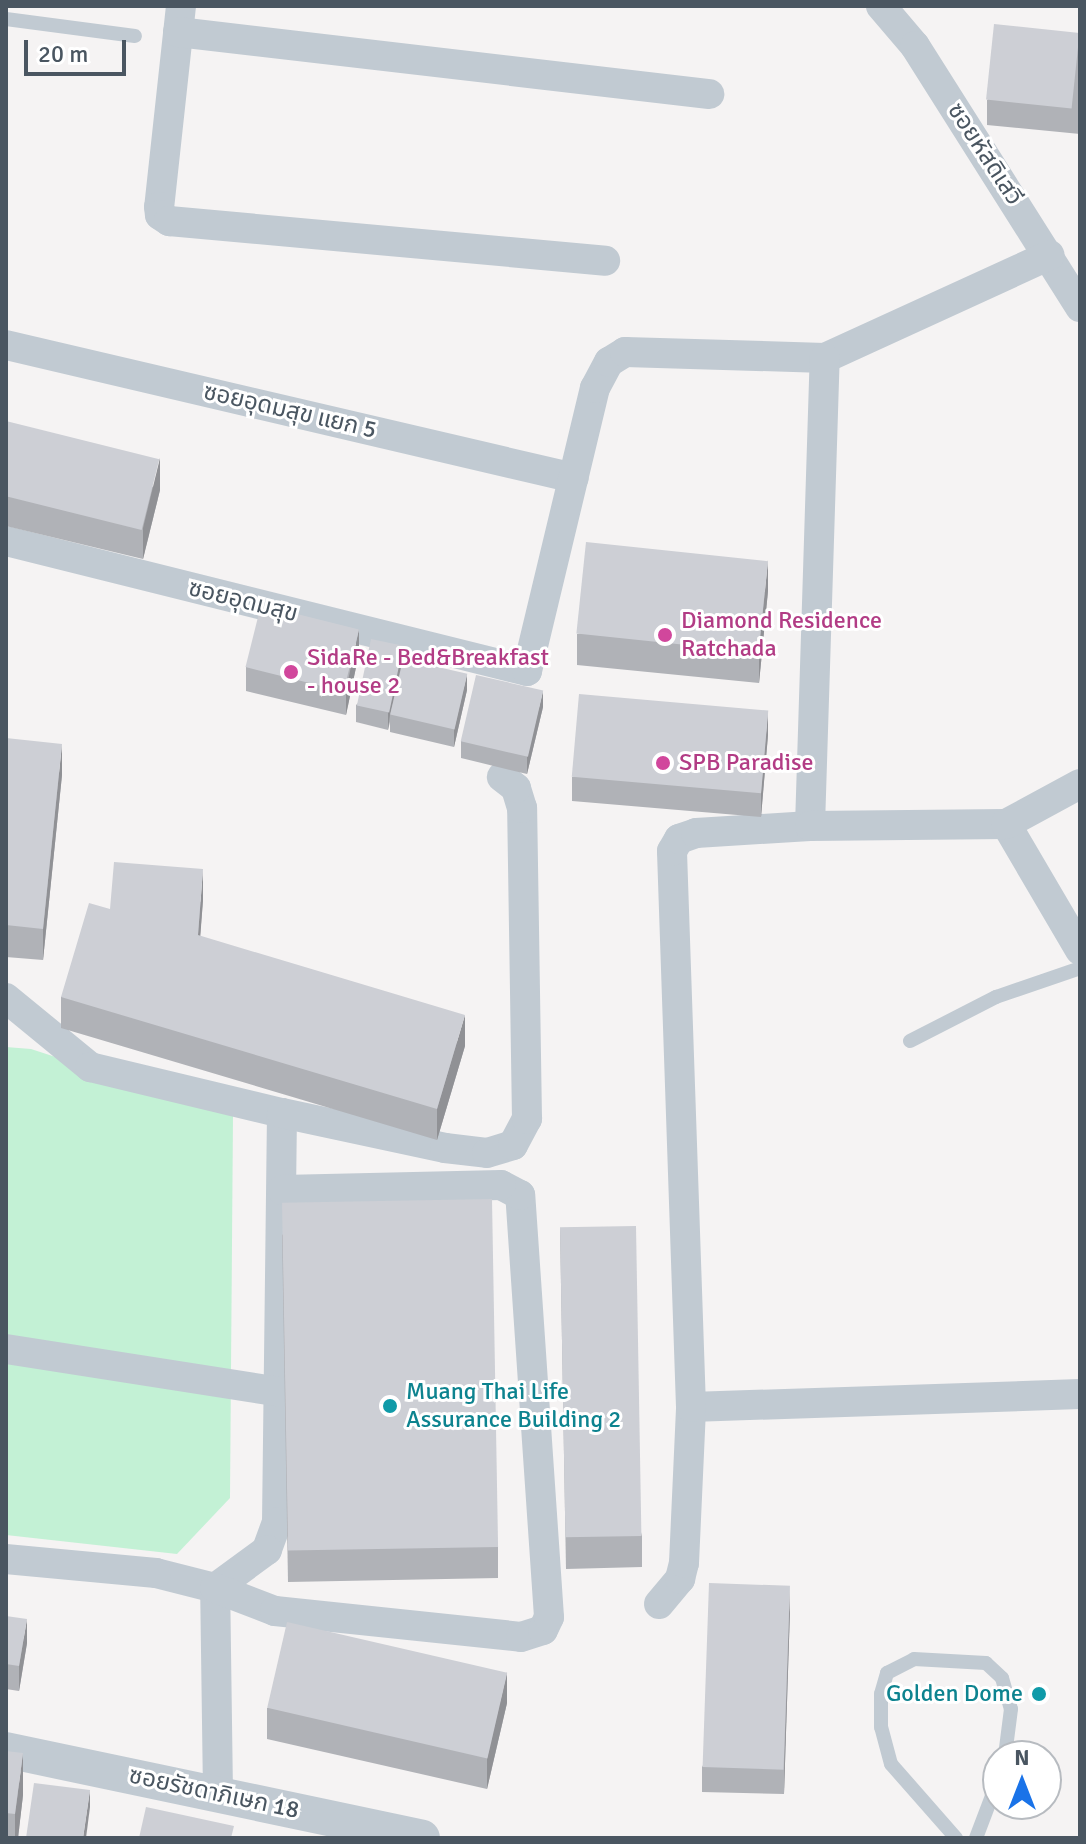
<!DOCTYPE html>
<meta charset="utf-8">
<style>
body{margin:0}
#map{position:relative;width:1086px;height:1844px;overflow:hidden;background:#f5f3f3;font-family:Signika,"Noto Sans Thai",sans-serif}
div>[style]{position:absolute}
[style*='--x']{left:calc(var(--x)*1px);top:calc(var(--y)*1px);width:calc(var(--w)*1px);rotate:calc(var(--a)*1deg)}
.green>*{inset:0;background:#c3f1d5}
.service>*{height:14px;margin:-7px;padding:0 7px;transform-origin:7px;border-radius:7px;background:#c1cad2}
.minor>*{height:30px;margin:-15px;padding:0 15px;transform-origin:15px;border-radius:15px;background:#c1cad2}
.tertiary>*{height:36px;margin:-18px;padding:0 18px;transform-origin:18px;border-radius:18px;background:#c1cad2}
.wall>*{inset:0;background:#b0b2b7}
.shaded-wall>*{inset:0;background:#909195}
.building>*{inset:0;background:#cdcfd5;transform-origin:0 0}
.dots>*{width:22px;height:22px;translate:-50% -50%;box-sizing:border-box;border:4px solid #fff;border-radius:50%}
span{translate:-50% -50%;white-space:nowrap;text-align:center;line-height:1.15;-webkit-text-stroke:6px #fff;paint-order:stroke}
.street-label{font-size:24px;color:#4a5661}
.hotel-label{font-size:24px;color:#b23c85}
.left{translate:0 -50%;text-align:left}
.culture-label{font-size:24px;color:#0d838f}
.right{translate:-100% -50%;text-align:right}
.frame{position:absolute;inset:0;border:8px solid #4a5661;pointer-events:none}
.north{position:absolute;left:982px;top:1740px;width:80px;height:80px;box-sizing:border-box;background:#fff;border:2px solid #b7bbc0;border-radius:50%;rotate:0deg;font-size:22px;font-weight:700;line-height:32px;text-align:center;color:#4a5661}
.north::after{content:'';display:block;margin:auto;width:28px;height:36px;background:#1a73e8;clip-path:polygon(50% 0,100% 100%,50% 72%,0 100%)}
.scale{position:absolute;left:24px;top:40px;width:102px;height:36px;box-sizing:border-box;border:4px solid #4a5661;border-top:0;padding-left:10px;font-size:24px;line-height:28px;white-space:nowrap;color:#4a5661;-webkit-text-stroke:6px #fff;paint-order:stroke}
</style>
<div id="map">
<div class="green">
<i style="clip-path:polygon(6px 1047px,31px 1049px,233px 1115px,230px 1498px,177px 1554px,6px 1535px)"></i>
</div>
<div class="service">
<i style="--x:6;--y:19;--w:130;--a:7.5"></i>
<i style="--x:910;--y:1041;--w:97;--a:-27.1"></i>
<i style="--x:996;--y:997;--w:89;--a:-19"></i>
<i style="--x:956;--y:1838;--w:98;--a:-131.3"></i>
<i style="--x:891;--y:1764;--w:38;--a:-105"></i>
<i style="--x:881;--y:1727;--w:33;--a:-90"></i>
<i style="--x:881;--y:1694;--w:22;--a:-74"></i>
<i style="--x:887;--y:1673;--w:30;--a:-27"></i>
<i style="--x:914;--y:1659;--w:72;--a:3.2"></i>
<i style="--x:986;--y:1663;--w:22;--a:43"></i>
<i style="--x:1002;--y:1678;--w:32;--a:74"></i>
<i style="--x:1011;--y:1709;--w:47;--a:97.3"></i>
<i style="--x:976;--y:1838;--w:62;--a:-69.2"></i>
</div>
<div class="minor">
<i style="--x:181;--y:6;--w:202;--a:96.2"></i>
<i style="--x:159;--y:207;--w:8;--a:83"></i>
<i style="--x:160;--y:215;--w:11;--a:34"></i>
<i style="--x:169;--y:221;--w:438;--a:5.2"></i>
<i style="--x:881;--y:6;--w:52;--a:49.6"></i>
<i style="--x:915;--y:46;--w:309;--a:57.7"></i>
<i style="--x:178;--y:32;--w:535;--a:6.66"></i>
<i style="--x:6;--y:345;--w:583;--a:13.18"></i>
<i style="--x:6;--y:541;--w:537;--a:14.01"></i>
<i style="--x:527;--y:671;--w:291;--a:-76.5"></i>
<i style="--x:595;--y:388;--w:30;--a:-62"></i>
<i style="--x:609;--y:362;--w:19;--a:-32"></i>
<i style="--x:625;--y:352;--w:200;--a:1.7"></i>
<i style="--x:825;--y:358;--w:247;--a:-24.6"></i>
<i style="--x:1006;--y:824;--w:146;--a:59.6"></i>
<i style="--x:810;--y:826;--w:468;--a:-88.2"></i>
<i style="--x:6;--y:998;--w:109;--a:39.4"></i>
<i style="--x:90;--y:1067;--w:197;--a:13.5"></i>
<i style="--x:282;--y:1113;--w:409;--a:90.7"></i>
<i style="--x:277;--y:1522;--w:30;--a:110"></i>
<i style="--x:267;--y:1550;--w:64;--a:143.8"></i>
<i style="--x:215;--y:1588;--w:61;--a:-165.7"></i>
<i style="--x:156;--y:1573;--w:151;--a:-174.7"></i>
<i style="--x:282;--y:1113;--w:167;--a:12.1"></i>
<i style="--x:445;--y:1148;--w:42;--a:6.8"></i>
<i style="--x:487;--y:1153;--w:27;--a:-17"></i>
<i style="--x:513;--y:1145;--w:30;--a:-62"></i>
<i style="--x:527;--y:1119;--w:311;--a:-90.9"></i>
<i style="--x:522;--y:808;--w:21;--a:-107"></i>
<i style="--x:516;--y:788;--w:18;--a:-142"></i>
<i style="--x:6;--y:1349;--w:278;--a:8.9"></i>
<i style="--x:691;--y:1407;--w:389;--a:-1.9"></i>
<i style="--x:659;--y:1604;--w:33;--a:-50"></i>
<i style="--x:680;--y:1579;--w:16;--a:-76"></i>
<i style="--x:684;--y:1563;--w:156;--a:-87.4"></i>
<i style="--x:691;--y:1407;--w:556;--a:-91.96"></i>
<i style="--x:672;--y:851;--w:14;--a:-60"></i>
<i style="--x:679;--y:839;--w:18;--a:-19"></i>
<i style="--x:696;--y:833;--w:114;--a:-3.5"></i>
<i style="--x:810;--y:826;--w:196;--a:-0.6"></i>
<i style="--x:1006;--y:824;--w:84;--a:-28.4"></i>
<i style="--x:218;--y:1793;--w:205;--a:-90.8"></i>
<i style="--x:215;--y:1588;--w:64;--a:21"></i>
<i style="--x:275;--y:1611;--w:247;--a:6"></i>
<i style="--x:521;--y:1637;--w:23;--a:-18"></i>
<i style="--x:543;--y:1630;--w:14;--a:-65"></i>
<i style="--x:549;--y:1617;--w:423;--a:-93.9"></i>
<i style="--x:520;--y:1195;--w:21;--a:-152"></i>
<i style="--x:501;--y:1185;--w:219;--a:178.7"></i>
</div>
<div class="tertiary">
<i style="--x:6;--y:1750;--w:425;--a:11.9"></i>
</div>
<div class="wall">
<i style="clip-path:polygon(1080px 33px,1080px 134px,987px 125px,987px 100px)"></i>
<i style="clip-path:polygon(6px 421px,160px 490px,143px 559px,6px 526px)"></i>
<i style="clip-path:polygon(768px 591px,759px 683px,577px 665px,577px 634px)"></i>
<i style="clip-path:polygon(359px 653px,346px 715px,246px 691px,246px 667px)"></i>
<i style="clip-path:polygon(403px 661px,467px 690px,454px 747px,390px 732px,390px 722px,388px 730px,356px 722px,356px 705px)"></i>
<i style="clip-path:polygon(543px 707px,527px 774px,461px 758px,461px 741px)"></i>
<i style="clip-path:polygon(768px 735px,761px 817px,572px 801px,572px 777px)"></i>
<i style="clip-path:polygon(6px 738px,62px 775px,43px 960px,6px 957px)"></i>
<i style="clip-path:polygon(203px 900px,200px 936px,465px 1046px,437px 1140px,61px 1028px,61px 997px)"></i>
<i style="clip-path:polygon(560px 1228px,642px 1536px,642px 1567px,566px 1569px)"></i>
<i style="clip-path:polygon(282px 1234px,498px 1547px,498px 1578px,288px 1582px)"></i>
<i style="clip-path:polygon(790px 1610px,784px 1794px,702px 1792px,702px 1767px)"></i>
<i style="clip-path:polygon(6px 1616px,27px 1643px,19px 1691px,6px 1689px)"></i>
<i style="clip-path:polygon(507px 1703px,487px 1789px,267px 1739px,267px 1708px)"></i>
<i style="clip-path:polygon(6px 1751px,23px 1795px,18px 1838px,6px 1838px)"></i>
</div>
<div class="shaded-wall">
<i style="clip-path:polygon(160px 458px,160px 490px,143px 559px,143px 528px)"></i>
<i style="clip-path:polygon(768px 560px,768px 591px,759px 683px,759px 651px)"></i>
<i style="clip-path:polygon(359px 629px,359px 653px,346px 715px,346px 690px)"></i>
<i style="clip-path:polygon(403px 646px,403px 663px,390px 715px,388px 730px,388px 713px)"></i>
<i style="clip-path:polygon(467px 674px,467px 690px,454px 747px,454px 730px)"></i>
<i style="clip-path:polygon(543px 691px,543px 707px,527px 774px,527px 757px)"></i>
<i style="clip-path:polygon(768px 710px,768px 735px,761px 817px,761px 793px)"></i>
<i style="clip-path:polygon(62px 744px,62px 775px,43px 960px,43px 929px)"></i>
<i style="clip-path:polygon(203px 869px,203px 900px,198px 967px,198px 935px)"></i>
<i style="clip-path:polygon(465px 1015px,465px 1046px,437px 1140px,437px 1109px)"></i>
<i style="clip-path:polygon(790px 1586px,790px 1610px,784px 1794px,784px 1770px)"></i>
<i style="clip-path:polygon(27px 1619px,27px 1643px,19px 1691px,19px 1666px)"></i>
<i style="clip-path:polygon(507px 1672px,507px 1703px,487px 1789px,487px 1758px)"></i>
<i style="clip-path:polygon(23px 1753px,23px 1795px,18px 1838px,15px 1838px,15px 1814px)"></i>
<i style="clip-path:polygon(90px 1790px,90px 1807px,86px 1838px,83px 1838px)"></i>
</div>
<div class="building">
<i style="left:994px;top:24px;width:86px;height:76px;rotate:6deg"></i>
<i style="left:6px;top:421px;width:158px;height:73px;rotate:14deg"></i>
<i style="left:586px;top:542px;width:183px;height:92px;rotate:6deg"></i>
<i style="left:261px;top:605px;width:101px;height:64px;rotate:14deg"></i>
<i style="left:371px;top:639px;width:33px;height:68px;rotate:12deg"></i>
<i style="left:403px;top:659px;width:66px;height:57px;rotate:13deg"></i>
<i style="left:476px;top:675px;width:69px;height:68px;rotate:13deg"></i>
<i style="left:579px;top:694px;width:190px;height:83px;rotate:5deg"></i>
<i style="clip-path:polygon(6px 738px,62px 744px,43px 929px,6px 925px)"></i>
<i style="clip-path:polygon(114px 862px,203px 869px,198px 935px,465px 1015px,437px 1109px,61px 997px,89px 903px,110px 909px)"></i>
<i style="left:492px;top:1199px;width:348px;height:210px;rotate:89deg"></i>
<i style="left:636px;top:1226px;width:310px;height:76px;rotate:89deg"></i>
<i style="left:709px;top:1583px;width:81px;height:184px;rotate:2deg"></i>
<i style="clip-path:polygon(6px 1616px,27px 1619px,19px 1666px,6px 1664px)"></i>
<i style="left:287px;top:1622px;width:226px;height:88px;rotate:13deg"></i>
<i style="clip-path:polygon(6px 1751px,23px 1753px,15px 1814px,6px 1813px)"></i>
<i style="clip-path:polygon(34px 1783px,90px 1790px,83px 1838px,26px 1838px)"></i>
<i style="clip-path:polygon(146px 1807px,234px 1826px,231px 1838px,139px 1838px)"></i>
</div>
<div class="dots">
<i style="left:665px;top:635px;background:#d1479c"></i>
<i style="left:291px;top:672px;background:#d1479c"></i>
<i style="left:663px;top:763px;background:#d1479c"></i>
<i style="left:390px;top:1406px;background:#0f9aa8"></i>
<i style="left:1039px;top:1694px;background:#0f9aa8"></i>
</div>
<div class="street-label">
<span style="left:985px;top:154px;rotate:57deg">ซอยหัสดิเสวี</span>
<span style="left:290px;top:411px;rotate:13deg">ซอยอุดมสุข แยก 5</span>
<span style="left:243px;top:601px;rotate:14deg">ซอยอุดมสุข</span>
<span style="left:214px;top:1793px;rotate:12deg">ซอยรัชดาภิเษก 18</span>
</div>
<div class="hotel-label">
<span class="left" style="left:681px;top:635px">Diamond Residence<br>Ratchada</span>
<span class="left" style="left:307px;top:672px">SidaRe - Bed&amp;Breakfast<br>- house 2</span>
<span class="left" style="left:679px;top:763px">SPB Paradise</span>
</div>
<div class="culture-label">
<span class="left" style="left:406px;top:1406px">Muang Thai Life<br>Assurance Building 2</span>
<span class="right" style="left:1023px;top:1694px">Golden Dome</span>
</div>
<div class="frame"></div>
<div class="north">N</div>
<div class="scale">20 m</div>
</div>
